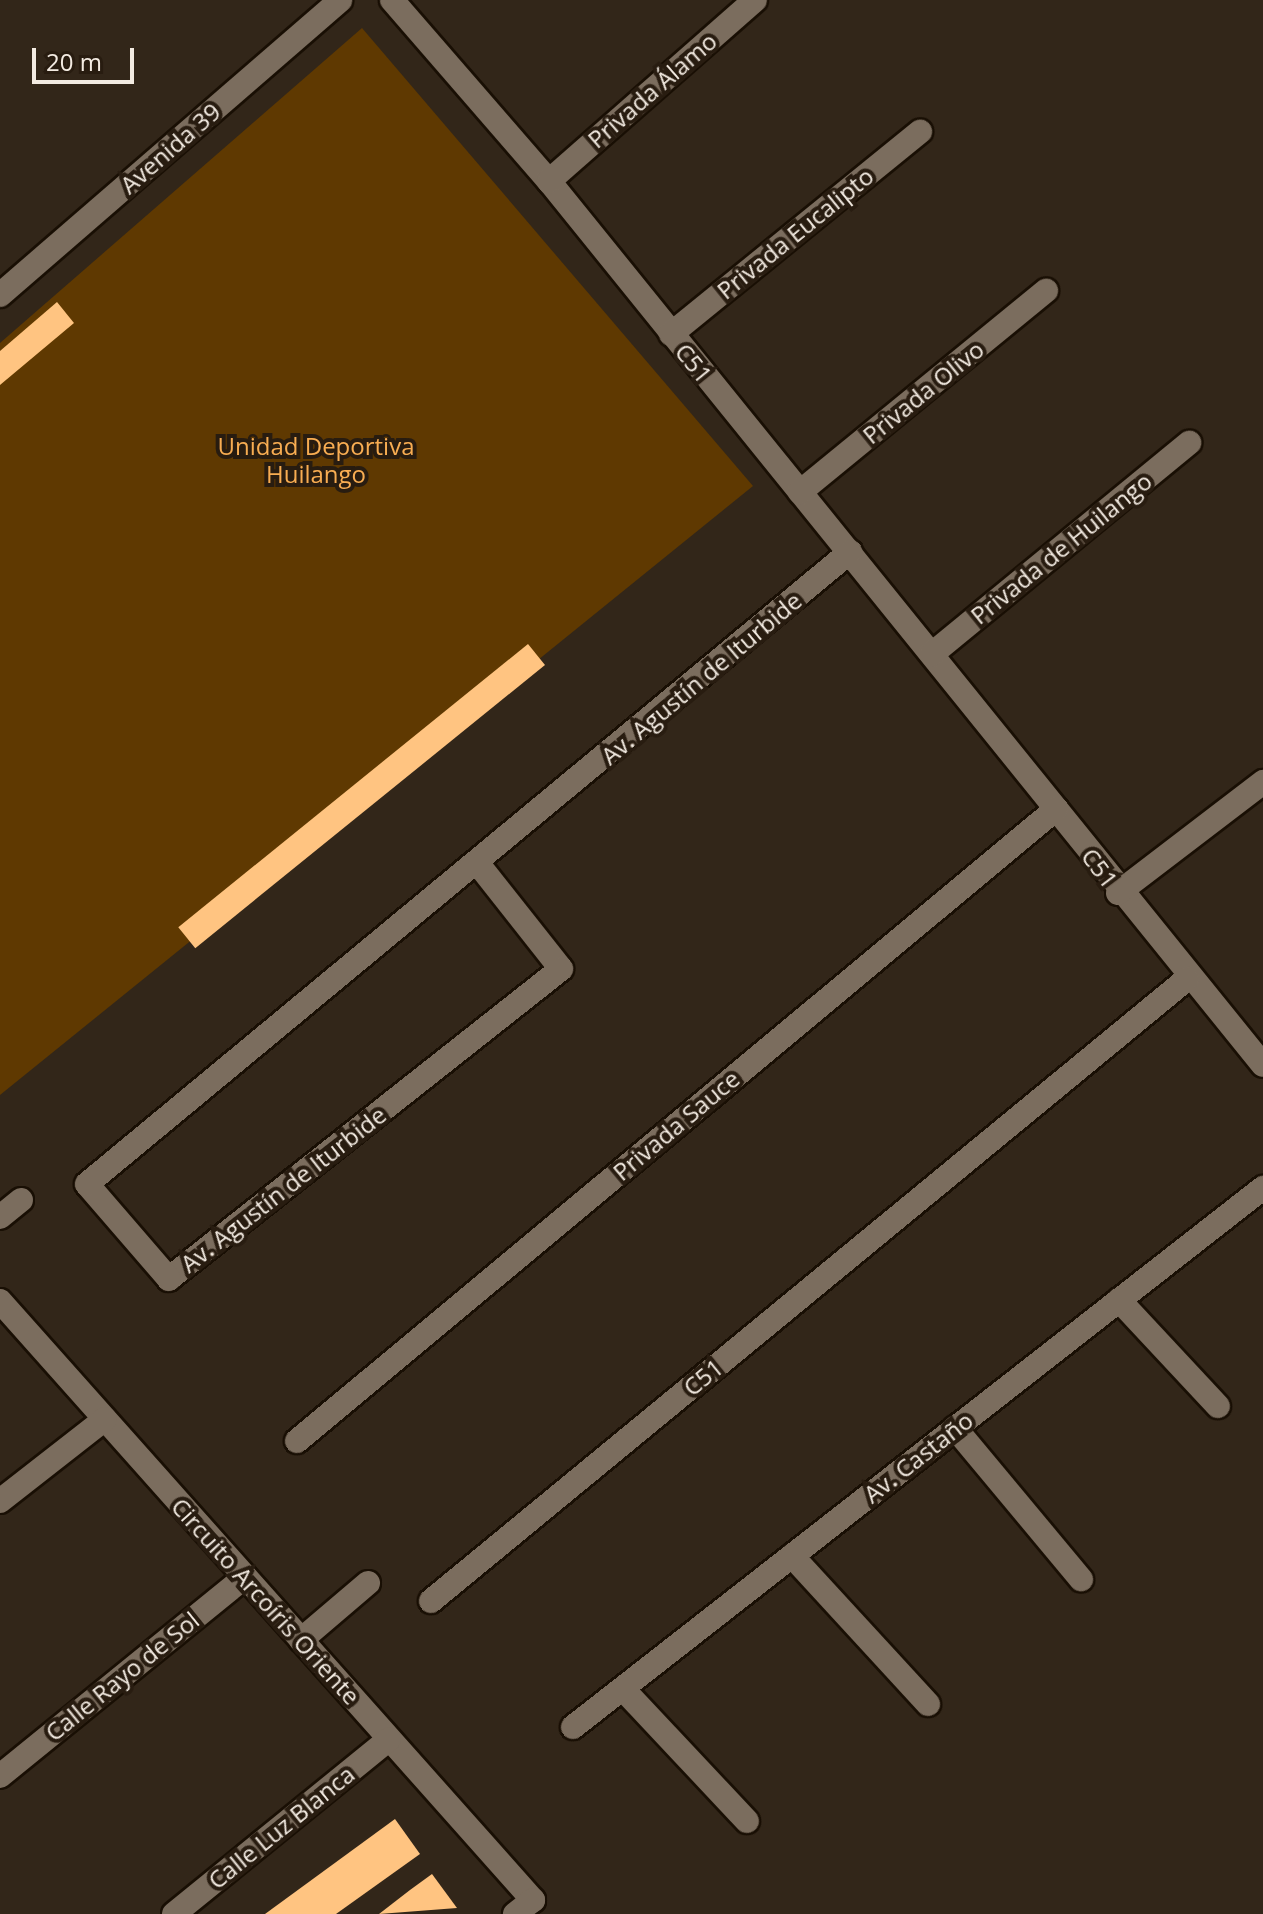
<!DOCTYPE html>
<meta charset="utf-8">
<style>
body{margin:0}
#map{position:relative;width:1263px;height:1914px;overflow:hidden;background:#322619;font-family:"Open Sans",sans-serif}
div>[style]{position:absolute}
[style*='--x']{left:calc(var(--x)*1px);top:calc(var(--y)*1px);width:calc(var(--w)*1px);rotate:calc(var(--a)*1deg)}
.green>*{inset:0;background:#5f3901}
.building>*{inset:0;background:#ffc481;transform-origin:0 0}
.roads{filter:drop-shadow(2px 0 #190f04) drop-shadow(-2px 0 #190f04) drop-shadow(0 2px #190f04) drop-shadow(0 -2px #190f04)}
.minor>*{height:24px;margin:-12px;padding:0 12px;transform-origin:12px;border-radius:12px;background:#7b6d5e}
span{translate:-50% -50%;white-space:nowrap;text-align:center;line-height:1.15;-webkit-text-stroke:8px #281c10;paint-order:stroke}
.street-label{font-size:24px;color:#f3ebe2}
.park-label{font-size:24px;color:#f8ad52}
.scale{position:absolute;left:32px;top:48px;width:102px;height:36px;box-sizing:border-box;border:4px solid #f3ebe2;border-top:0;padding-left:10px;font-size:24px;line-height:28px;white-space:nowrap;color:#f3ebe2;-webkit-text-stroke:6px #281c10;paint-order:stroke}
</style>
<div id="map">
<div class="green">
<i style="clip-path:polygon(362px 28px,753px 486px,0 1095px,0 343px)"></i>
</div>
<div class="building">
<i style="clip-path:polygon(57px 302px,74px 323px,0 385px,0 351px)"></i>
<i style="left:528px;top:644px;width:27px;height:450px;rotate:51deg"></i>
<i style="clip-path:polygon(395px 1819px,420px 1854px,336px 1914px,265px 1914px)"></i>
<i style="clip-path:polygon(432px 1874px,457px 1908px,379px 1914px,410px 1890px)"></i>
</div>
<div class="roads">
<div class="minor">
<i style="--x:392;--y:0;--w:240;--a:49.1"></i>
<i style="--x:549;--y:181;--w:1136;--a:51.07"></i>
<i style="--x:549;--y:181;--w:274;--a:-41.3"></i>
<i style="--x:0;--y:295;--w:450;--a:-40.9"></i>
<i style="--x:671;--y:334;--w:321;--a:-39.1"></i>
<i style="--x:800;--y:492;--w:318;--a:-39.3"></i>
<i style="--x:932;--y:654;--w:333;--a:-39.4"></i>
<i style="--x:479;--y:865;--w:132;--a:51.7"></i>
<i style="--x:561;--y:969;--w:500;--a:141.7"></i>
<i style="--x:169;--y:1279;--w:125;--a:-130.8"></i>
<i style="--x:87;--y:1184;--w:991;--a:-39.64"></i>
<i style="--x:1118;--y:893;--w:183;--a:-37.4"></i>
<i style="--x:0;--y:1217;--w:27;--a:-39"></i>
<i style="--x:1119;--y:1300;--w:145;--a:47"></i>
<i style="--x:0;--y:1301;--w:802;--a:48.34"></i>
<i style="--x:533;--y:1900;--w:23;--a:142"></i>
<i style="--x:955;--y:1428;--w:197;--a:50.2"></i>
<i style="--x:297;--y:1441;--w:988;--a:-39.78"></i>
<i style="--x:0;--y:1501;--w:133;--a:-38"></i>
<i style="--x:792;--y:1556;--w:201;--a:47.4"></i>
<i style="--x:431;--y:1601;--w:979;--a:-39.45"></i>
<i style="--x:301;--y:1640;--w:88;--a:-40.4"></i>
<i style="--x:623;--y:1689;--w:181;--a:46.8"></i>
<i style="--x:573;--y:1727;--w:876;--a:-38"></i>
<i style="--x:0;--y:1776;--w:316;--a:-39.1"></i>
<i style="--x:174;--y:1914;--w:277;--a:-39.1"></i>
</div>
</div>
<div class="street-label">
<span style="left:652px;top:90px;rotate:-41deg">Privada Álamo</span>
<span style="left:170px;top:148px;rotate:-41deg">Avenida 39</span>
<span style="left:795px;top:233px;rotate:-39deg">Privada Eucalipto</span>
<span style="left:694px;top:363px;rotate:51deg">C51</span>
<span style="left:923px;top:392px;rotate:-39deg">Privada Olivo</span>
<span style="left:1061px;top:548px;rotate:-39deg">Privada de Huilango</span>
<span style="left:701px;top:678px;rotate:-40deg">Av. Agustín de Iturbide</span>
<span style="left:1100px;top:868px;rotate:53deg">C51</span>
<span style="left:676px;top:1125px;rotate:-40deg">Privada Sauce</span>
<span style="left:283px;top:1189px;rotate:-38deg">Av. Agustín de Iturbide</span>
<span style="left:703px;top:1377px;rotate:-39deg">C51</span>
<span style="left:918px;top:1457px;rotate:-38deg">Av. Castaño</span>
<span style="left:266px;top:1601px;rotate:48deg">Circuito Arcoíris Oriente</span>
<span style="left:122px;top:1676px;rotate:-39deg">Calle Rayo de Sol</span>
<span style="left:281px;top:1827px;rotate:-39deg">Calle Luz Blanca</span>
</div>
<div class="park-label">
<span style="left:316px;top:460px">Unidad Deportiva<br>Huilango</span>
</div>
<div class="scale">20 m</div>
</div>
